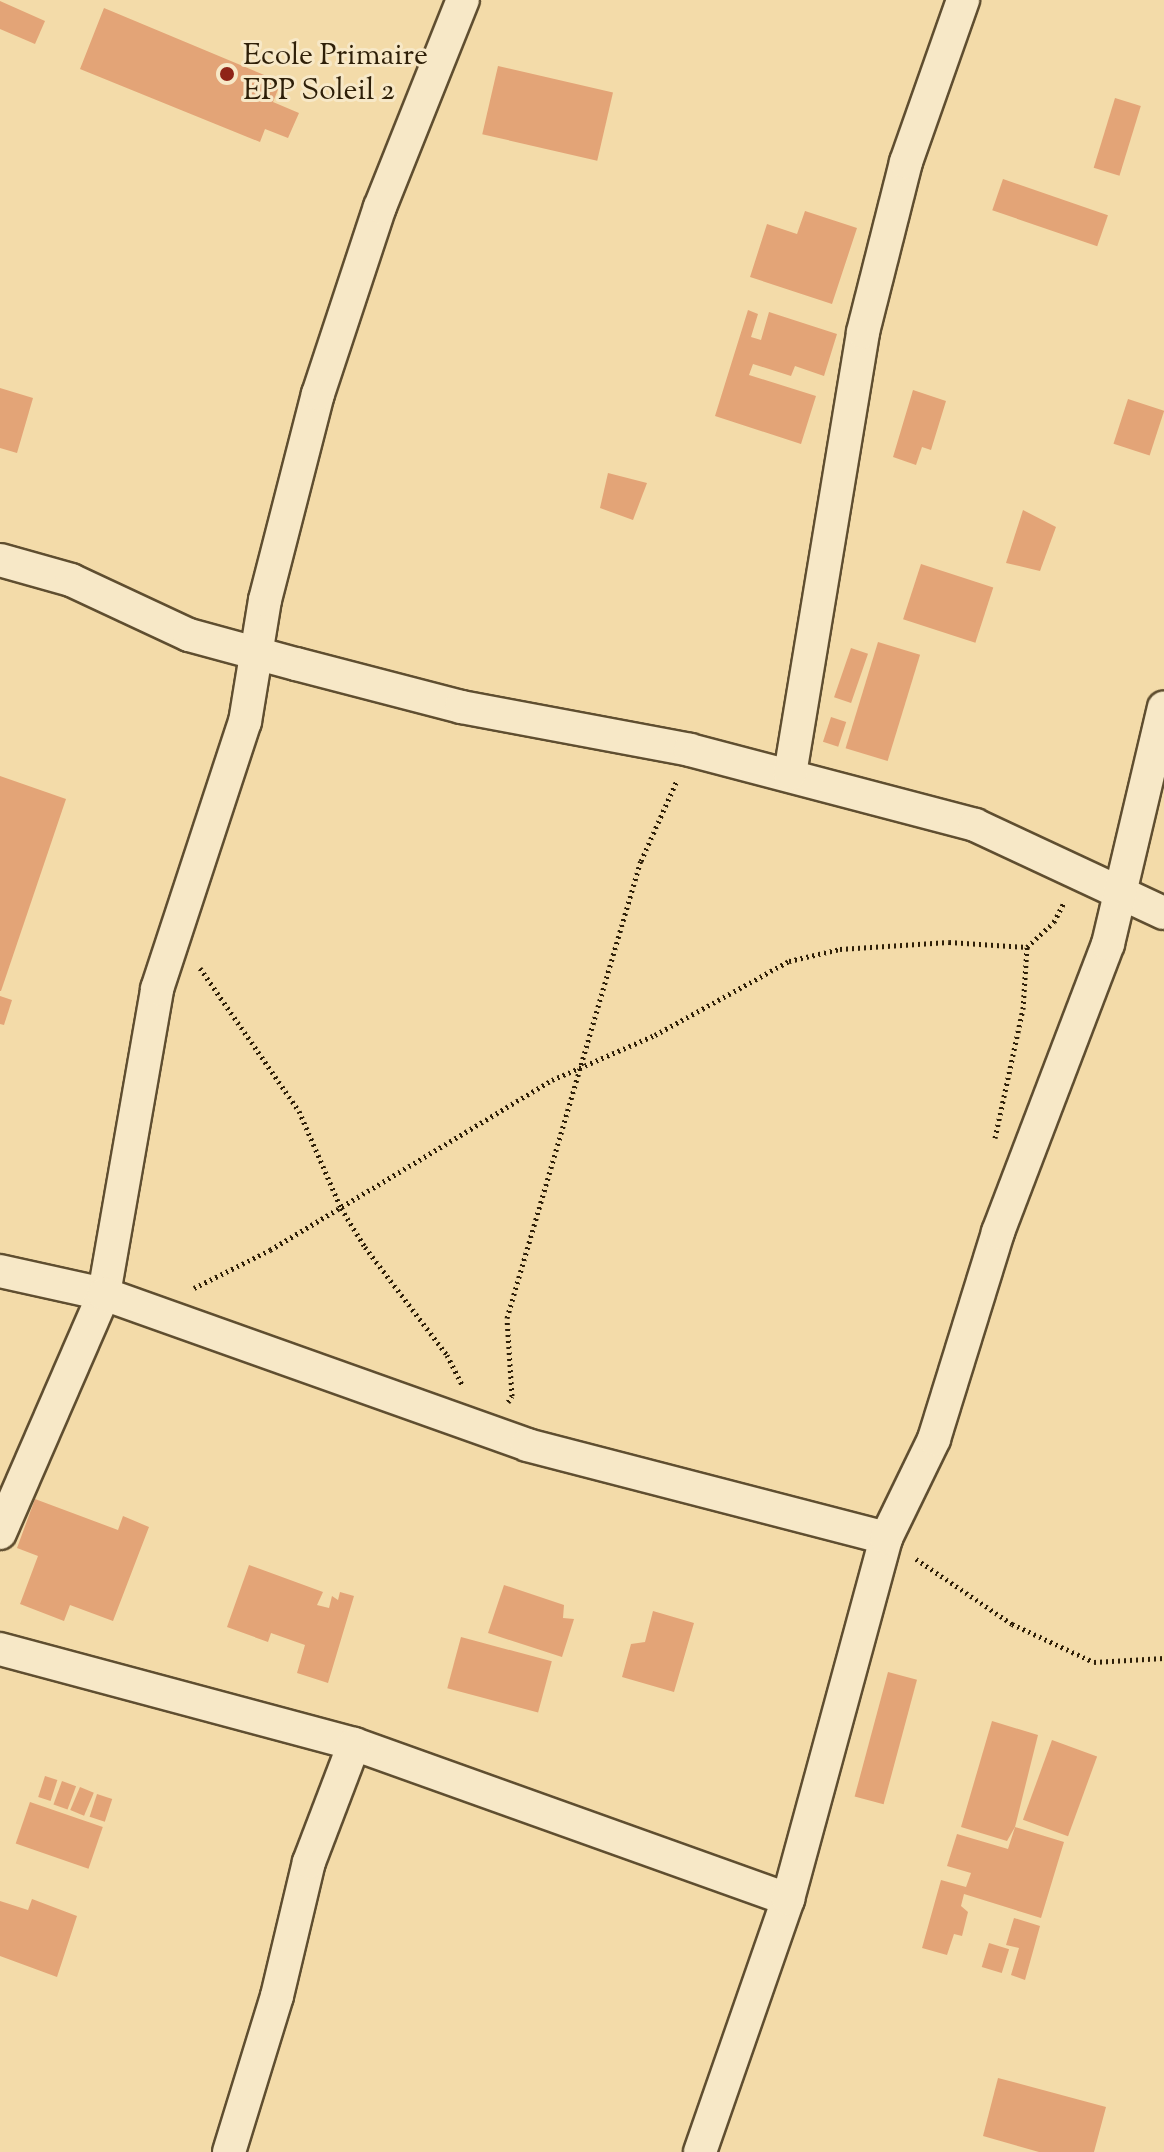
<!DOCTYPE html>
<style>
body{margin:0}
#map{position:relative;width:1164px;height:2152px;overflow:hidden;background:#f3dba9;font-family:"Sorts Mill Goudy",serif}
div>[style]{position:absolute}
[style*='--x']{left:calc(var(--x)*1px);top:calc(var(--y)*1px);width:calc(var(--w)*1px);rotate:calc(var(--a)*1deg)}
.building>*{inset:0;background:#e3a477;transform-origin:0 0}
.path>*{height:5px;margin-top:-2.5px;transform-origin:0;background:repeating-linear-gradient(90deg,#2e1f08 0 2px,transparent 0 6px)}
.roads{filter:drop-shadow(2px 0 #5f4e30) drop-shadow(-2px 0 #5f4e30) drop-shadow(0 2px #5f4e30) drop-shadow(0 -2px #5f4e30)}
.street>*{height:32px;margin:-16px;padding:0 16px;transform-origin:16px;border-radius:16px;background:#f7e8c7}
.dots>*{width:22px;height:22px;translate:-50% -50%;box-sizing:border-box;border:4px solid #f7e8c7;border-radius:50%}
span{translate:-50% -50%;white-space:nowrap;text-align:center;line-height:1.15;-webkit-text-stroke:6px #f7e8c7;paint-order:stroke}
.poi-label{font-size:30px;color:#2e1f08}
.left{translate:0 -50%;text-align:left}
</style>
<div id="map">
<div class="building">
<i style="clip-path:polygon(0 1px,45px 21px,35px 44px,0 29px)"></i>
<i style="clip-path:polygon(104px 8px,281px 82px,273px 102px,299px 113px,288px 138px,265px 129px,260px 142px,80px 69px)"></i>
<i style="left:498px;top:66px;width:118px;height:70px;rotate:13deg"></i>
<i style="left:1115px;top:98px;width:27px;height:73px;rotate:17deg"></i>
<i style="left:1003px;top:179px;width:111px;height:33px;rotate:19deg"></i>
<i style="clip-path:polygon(805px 211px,857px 228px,832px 304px,750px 277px,767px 224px,797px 234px)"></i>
<i style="clip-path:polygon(748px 310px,758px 314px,751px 337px,761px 340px,769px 312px,837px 334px,824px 376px,795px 366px,791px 376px,753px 364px,749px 375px,816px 396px,801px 444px,715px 416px)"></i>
<i style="clip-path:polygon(0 388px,33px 398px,17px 453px,0 448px)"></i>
<i style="clip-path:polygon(913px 390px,946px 401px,931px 450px,922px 447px,916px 465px,893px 457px)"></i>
<i style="left:1128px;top:399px;width:38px;height:47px;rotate:18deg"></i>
<i style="clip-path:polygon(608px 473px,647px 483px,633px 520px,600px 508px)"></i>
<i style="clip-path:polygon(1023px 510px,1056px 527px,1040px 571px,1006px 563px)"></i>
<i style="left:921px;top:564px;width:76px;height:58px;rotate:18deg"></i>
<i style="left:878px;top:642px;width:44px;height:111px;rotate:17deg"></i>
<i style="left:851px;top:648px;width:18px;height:52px;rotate:19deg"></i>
<i style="left:831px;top:717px;width:16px;height:26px;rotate:18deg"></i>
<i style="clip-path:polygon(0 776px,66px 799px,1px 991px,0 991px)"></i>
<i style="clip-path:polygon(0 996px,12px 1000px,4px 1025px,0 1024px)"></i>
<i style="clip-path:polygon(35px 1499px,118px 1530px,123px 1516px,149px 1527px,113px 1621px,70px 1605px,64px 1621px,20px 1604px,38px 1556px,17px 1548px)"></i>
<i style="clip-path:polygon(249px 1565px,323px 1592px,317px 1605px,329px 1608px,332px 1596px,338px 1600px,340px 1592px,354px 1596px,328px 1683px,297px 1673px,305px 1645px,271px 1633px,268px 1642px,227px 1627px)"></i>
<i style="clip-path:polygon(504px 1585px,564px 1605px,563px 1618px,574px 1619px,562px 1657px,488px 1633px)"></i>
<i style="clip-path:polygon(653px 1611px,694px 1623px,674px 1692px,622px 1677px,631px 1644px,645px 1642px)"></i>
<i style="left:461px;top:1637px;width:94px;height:53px;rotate:15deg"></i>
<i style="left:888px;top:1672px;width:30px;height:129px;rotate:15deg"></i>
<i style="clip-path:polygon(992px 1721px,1038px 1735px,1015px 1827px,1007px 1841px,961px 1827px)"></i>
<i style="left:1052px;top:1740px;width:48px;height:85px;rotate:20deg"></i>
<i style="left:45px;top:1776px;width:13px;height:22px;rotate:18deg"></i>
<i style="left:62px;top:1781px;width:15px;height:25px;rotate:20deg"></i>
<i style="left:80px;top:1787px;width:15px;height:25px;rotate:23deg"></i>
<i style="left:97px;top:1794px;width:16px;height:24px;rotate:18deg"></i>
<i style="left:30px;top:1802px;width:77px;height:44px;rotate:19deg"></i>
<i style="clip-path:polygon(1015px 1827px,1064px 1842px,1041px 1918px,964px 1894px,961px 1906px,968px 1912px,962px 1936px,954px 1934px,947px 1955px,922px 1948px,941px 1880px,966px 1887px,971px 1873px,947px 1866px,957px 1834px,1008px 1849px)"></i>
<i style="clip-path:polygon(32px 1899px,77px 1916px,57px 1977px,0 1956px,0 1901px,28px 1910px)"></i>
<i style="clip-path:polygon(1014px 1918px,1040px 1926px,1025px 1980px,1011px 1975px,1019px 1948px,1006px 1945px)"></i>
<i style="left:989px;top:1943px;width:21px;height:25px;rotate:17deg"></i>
<i style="clip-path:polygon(998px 2078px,1106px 2107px,1094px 2152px,1039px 2152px,983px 2136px)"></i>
</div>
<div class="path">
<i style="--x:200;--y:968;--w:174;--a:55.3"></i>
<i style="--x:299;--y:1111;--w:106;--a:66.6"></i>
<i style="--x:341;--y:1208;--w:46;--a:58.4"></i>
<i style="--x:365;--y:1247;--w:136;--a:52.8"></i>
<i style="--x:447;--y:1355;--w:34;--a:63"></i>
<i style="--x:995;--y:1138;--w:132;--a:-77.8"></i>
<i style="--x:1023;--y:1009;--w:62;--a:-86.3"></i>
<i style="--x:194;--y:1288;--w:85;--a:-26.6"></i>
<i style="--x:270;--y:1250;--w:329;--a:-31.1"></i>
<i style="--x:552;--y:1080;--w:112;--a:-23.6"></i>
<i style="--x:655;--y:1035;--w:153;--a:-28.9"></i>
<i style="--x:789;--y:961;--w:52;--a:-13.2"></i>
<i style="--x:840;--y:949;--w:109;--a:-3.7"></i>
<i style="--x:949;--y:942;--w:78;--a:3.7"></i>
<i style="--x:1027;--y:947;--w:37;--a:-43"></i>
<i style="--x:1054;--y:922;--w:22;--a:-63"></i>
<i style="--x:508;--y:1402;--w:7;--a:-56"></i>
<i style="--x:512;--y:1396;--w:78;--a:-93.7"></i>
<i style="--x:507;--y:1318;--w:476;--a:-73.7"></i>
<i style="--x:641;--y:861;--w:89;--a:-66"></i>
<i style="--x:916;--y:1559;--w:116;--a:34.1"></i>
<i style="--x:1012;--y:1624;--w:90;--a:24.9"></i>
<i style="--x:1094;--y:1662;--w:70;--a:-3.3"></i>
</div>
<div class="roads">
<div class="street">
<i style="--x:0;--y:560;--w:74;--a:15.7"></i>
<i style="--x:71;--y:580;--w:130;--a:25"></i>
<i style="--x:189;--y:635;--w:111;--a:15.2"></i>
<i style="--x:296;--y:664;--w:171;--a:14.6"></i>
<i style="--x:461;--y:707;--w:233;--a:10.6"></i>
<i style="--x:690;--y:750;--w:295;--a:14.7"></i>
<i style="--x:975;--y:825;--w:208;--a:25"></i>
<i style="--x:790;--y:774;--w:448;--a:-80.6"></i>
<i style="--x:863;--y:332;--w:175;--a:-75.8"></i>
<i style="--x:906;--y:162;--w:172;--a:-70.6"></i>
<i style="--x:0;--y:1271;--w:107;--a:12.5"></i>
<i style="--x:104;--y:1294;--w:310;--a:-80.1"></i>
<i style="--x:157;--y:989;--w:281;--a:-71.8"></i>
<i style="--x:245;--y:722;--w:124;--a:-80.7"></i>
<i style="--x:265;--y:600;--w:213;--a:-75.6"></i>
<i style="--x:318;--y:394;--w:197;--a:-71.7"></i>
<i style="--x:380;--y:207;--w:223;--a:-68.2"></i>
<i style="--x:0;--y:1533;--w:261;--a:-66.5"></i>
<i style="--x:104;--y:1294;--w:449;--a:19.6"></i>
<i style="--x:527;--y:1445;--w:371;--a:14.5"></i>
<i style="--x:0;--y:1649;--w:367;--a:15"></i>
<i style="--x:354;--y:1744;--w:461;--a:19.7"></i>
<i style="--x:229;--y:2152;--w:163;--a:-72.9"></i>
<i style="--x:277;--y:1996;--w:138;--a:-76.6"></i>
<i style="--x:309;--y:1862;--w:126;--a:-69.1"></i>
<i style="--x:700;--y:2152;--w:268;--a:-70.8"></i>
<i style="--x:788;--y:1899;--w:374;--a:-74.8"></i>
<i style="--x:886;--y:1538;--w:110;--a:-64.1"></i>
<i style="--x:934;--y:1439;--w:217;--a:-72.8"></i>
<i style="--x:998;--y:1232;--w:308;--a:-69.1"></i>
<i style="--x:1108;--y:944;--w:243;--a:-76.7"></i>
</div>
</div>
<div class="dots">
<i style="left:227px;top:74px;background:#8f2418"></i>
</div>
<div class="poi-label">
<span class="left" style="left:243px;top:74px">Ecole Primaire<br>EPP Soleil 2</span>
</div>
</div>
